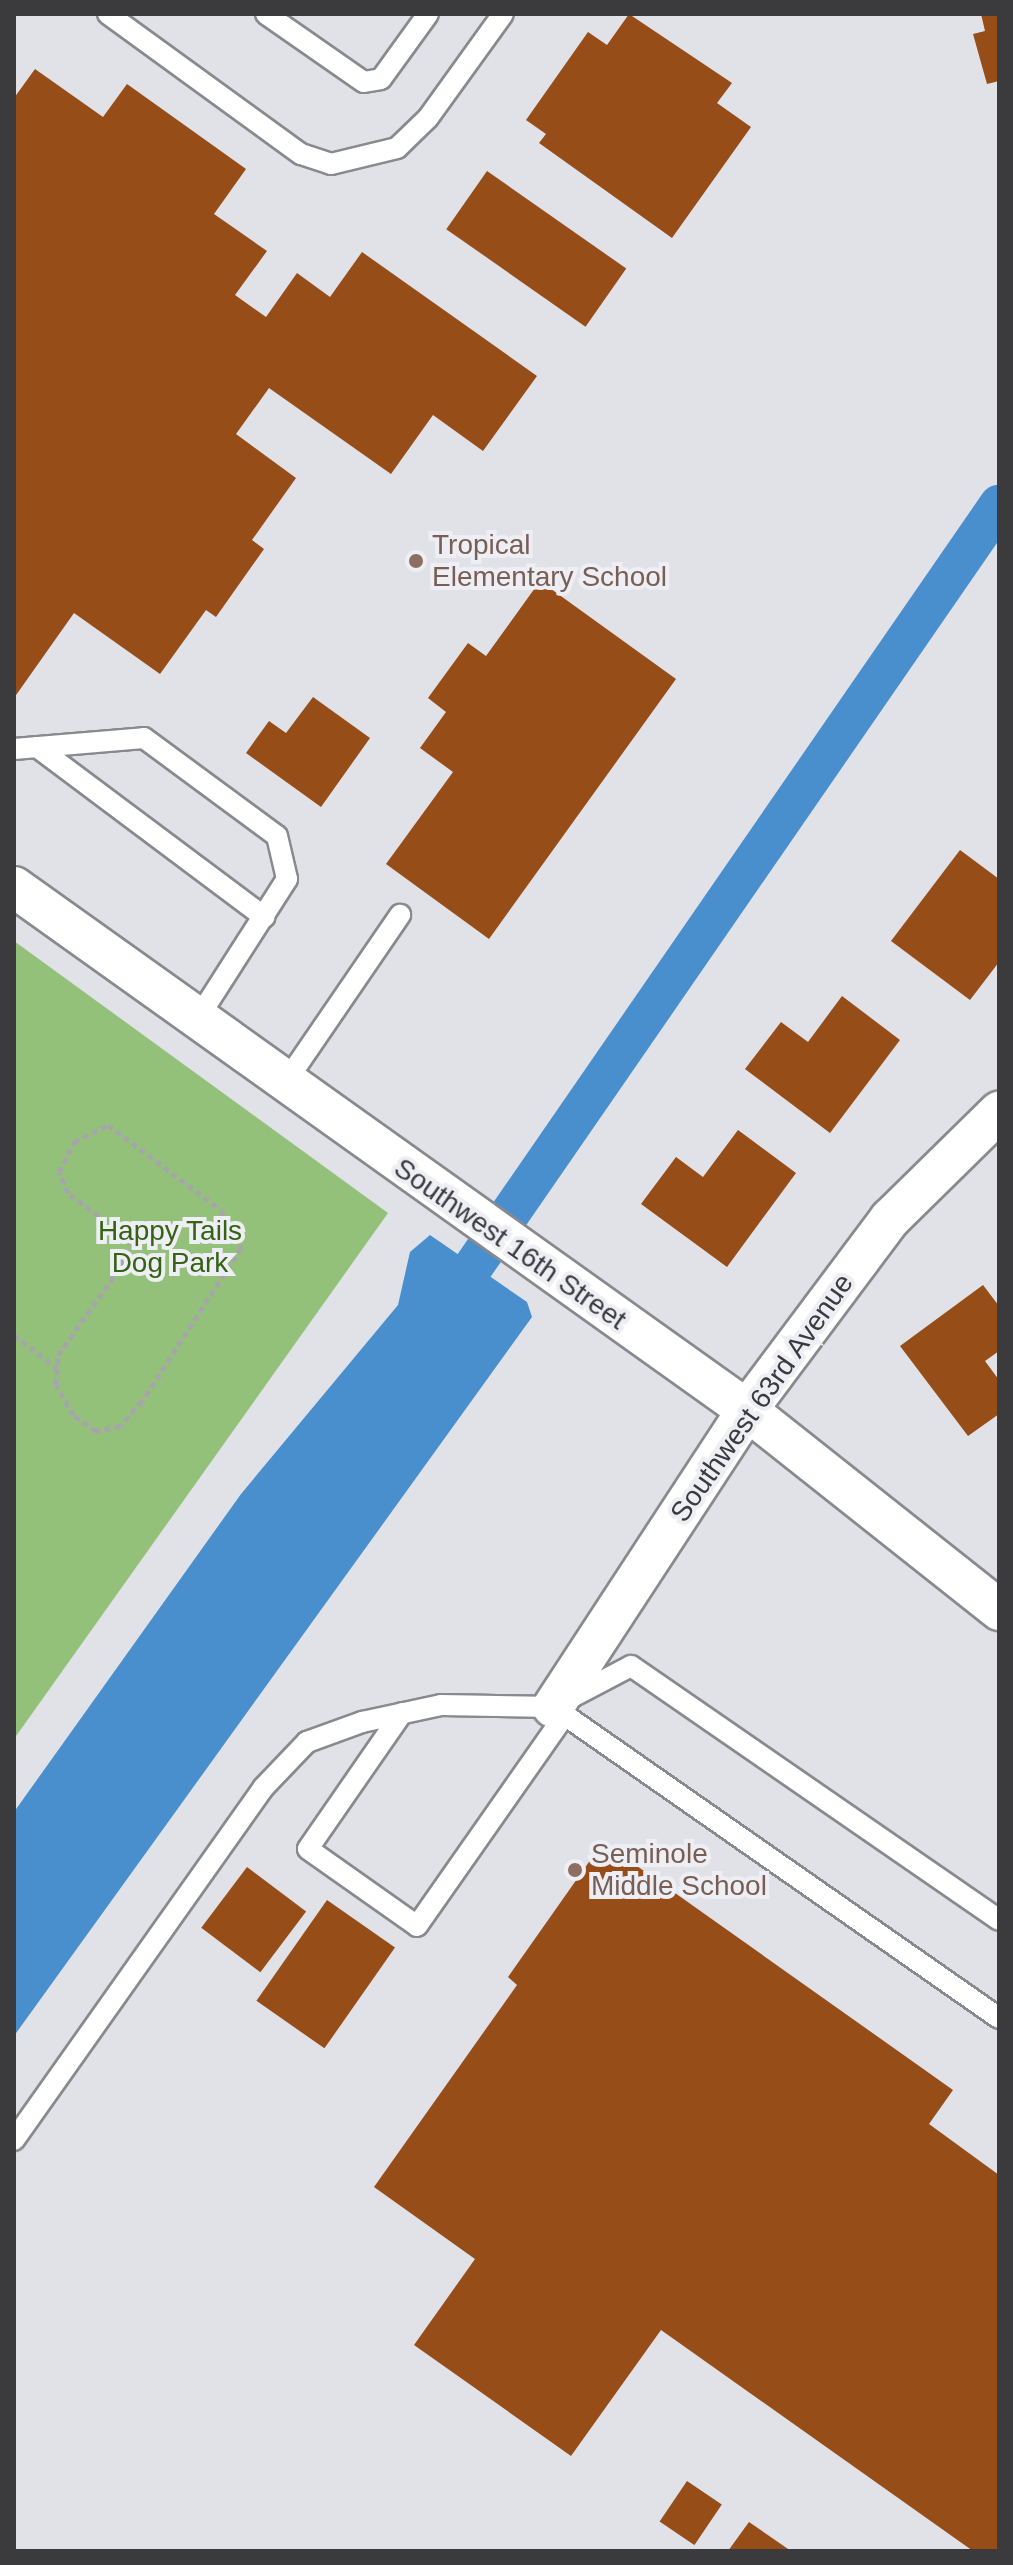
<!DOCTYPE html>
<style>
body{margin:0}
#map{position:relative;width:1013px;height:2565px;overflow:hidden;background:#e1e1e8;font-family:Arial,sans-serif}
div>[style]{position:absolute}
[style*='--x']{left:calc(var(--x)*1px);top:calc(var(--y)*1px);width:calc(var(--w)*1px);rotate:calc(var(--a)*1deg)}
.green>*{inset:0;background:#93c179}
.water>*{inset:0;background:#4a8fcd}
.canal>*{height:40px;margin:-20px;padding:0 20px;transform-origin:20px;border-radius:20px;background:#4a8fcd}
.building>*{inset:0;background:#964d18;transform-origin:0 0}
.path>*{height:5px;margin-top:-2.5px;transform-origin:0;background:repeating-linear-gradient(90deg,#a5a5aa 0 6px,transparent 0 10px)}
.roads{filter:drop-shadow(2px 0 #898990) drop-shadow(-2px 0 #898990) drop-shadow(0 2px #898990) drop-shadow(0 -2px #898990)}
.service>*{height:20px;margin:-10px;padding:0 10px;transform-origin:10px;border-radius:10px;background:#fff}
.minor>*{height:40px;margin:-20px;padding:0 20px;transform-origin:20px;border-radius:20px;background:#fff}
.dots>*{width:22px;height:22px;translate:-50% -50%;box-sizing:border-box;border:4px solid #eeeef5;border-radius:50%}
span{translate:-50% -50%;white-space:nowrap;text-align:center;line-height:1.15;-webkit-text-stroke:8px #eeeef5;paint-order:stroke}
.education-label{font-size:28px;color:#785e54}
.left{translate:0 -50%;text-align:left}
.park-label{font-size:28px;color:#366214}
.street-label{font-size:28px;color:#3b3b3d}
.frame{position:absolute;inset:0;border:16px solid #3b3b3d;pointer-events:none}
</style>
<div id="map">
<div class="green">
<i style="clip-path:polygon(14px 941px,388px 1213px,14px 1739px)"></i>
</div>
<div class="water">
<i style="clip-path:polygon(430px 1235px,527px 1302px,532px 1317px,14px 2036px,14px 1812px,241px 1494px,398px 1305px,410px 1252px)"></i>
</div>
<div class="canal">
<i style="--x:442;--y:1312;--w:981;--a:-55.39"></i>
</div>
<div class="building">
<i style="clip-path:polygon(629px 14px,732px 83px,717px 103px,751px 127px,672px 238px,539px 143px,546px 134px,526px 120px,588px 32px,607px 45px)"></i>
<i style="clip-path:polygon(981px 14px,999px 14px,999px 81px,987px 84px,973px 34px,985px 31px)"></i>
<i style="clip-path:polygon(35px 69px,103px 117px,127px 84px,246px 169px,214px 214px,267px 251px,235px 295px,266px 317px,297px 273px,330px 297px,362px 252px,537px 376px,483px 451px,433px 415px,391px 474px,269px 388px,236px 434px,296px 478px,252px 540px,264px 549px,216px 617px,206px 610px,160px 674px,74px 613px,14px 698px,14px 98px)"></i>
<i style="left:487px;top:171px;width:170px;height:71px;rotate:35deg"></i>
<i style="clip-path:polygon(540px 581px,676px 679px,489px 939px,386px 864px,453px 772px,420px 748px,446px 712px,428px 698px,468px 643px,486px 656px)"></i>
<i style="clip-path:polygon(313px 697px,370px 738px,321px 807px,246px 753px,269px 721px,286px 733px)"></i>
<i style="clip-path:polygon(960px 850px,999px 879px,999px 962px,970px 1000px,891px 941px)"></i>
<i style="clip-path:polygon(842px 996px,900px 1040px,830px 1133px,745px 1069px,781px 1022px,808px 1042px)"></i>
<i style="clip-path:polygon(738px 1130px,796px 1173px,727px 1267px,641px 1204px,676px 1157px,703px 1177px)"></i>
<i style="clip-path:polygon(983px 1285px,999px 1306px,999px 1351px,985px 1361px,999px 1380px,999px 1414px,968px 1436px,900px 1346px)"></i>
<i style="clip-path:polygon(603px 1842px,953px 2090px,929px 2124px,999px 2175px,999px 2551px,973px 2551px,661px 2330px,571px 2456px,414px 2345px,475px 2259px,374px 2187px,517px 1985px,508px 1977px)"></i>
<i style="left:247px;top:1867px;width:74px;height:76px;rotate:37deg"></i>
<i style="left:327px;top:1900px;width:83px;height:123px;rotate:35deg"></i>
<i style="left:687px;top:2481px;width:42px;height:49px;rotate:34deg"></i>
<i style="clip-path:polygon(749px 2522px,791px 2551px,728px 2551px)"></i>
</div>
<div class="path">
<i style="--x:108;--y:1125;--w:141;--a:37"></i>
<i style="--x:221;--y:1210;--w:43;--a:62.2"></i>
<i style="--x:241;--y:1248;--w:182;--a:122.9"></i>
<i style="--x:142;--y:1401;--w:33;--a:131"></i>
<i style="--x:120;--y:1426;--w:25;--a:168"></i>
<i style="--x:96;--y:1431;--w:28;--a:-145"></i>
<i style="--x:73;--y:1415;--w:35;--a:-119"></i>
<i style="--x:56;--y:1384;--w:29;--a:-86"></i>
<i style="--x:58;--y:1355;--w:112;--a:-54.5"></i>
<i style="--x:123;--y:1264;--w:25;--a:-72"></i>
<i style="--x:131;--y:1240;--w:79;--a:-143.3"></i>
<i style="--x:68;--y:1193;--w:23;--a:-113"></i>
<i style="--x:59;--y:1172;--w:34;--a:-63"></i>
<i style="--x:74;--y:1142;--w:38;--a:-27"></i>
<i style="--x:14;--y:1335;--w:54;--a:37.5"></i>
</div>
<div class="roads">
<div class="service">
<i style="--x:108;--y:14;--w:238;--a:36"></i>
<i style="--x:301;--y:154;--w:32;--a:18"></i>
<i style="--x:331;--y:164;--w:68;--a:-13.6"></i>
<i style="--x:397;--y:148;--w:43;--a:-44.1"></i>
<i style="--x:428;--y:118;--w:128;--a:-54.2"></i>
<i style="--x:266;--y:14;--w:119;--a:34.8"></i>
<i style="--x:364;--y:82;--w:17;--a:-10"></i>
<i style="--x:381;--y:79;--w:80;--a:-54.1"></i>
<i style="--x:37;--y:747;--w:284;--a:36.8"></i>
<i style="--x:14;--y:749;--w:130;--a:-4.8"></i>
<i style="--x:144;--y:738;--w:165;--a:36.4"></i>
<i style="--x:277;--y:836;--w:44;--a:76.9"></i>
<i style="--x:287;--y:879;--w:167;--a:122.6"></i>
<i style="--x:285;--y:1083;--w:204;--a:-55.6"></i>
<i style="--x:556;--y:1709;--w:540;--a:34.9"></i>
<i style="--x:402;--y:1713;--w:165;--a:124.7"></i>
<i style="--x:308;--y:1849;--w:133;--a:35.2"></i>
<i style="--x:417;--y:1926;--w:258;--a:-55"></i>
<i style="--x:14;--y:2140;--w:431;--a:-54.7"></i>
<i style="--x:263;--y:1788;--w:64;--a:-46.3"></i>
<i style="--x:307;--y:1742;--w:59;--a:-20"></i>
<i style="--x:362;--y:1722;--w:81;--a:-12.1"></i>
<i style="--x:441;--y:1705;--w:112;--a:1"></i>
<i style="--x:553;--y:1707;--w:88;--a:-27.7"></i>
<i style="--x:631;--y:1666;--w:447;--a:34.6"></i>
</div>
<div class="minor">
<i style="--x:14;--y:887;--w:900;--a:35.51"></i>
<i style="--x:747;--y:1410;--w:322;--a:38.4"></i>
<i style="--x:553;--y:1707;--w:355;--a:-56.8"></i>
<i style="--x:747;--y:1410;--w:239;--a:-53.2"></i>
<i style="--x:890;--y:1219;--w:153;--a:-44.5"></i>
</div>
</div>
<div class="dots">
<i style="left:416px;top:561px;background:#8d6e63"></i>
<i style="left:575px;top:1870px;background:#8d6e63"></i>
</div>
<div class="education-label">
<span class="left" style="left:432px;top:561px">Tropical<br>Elementary School</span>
<span class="left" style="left:591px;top:1870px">Seminole<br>Middle School</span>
</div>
<div class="park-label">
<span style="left:170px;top:1247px">Happy Tails<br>Dog Park</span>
</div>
<div class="street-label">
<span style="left:510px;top:1244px;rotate:35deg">Southwest 16th Street</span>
<span style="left:762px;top:1398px;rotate:-55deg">Southwest 63rd Avenue</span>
</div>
<div class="frame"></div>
</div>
